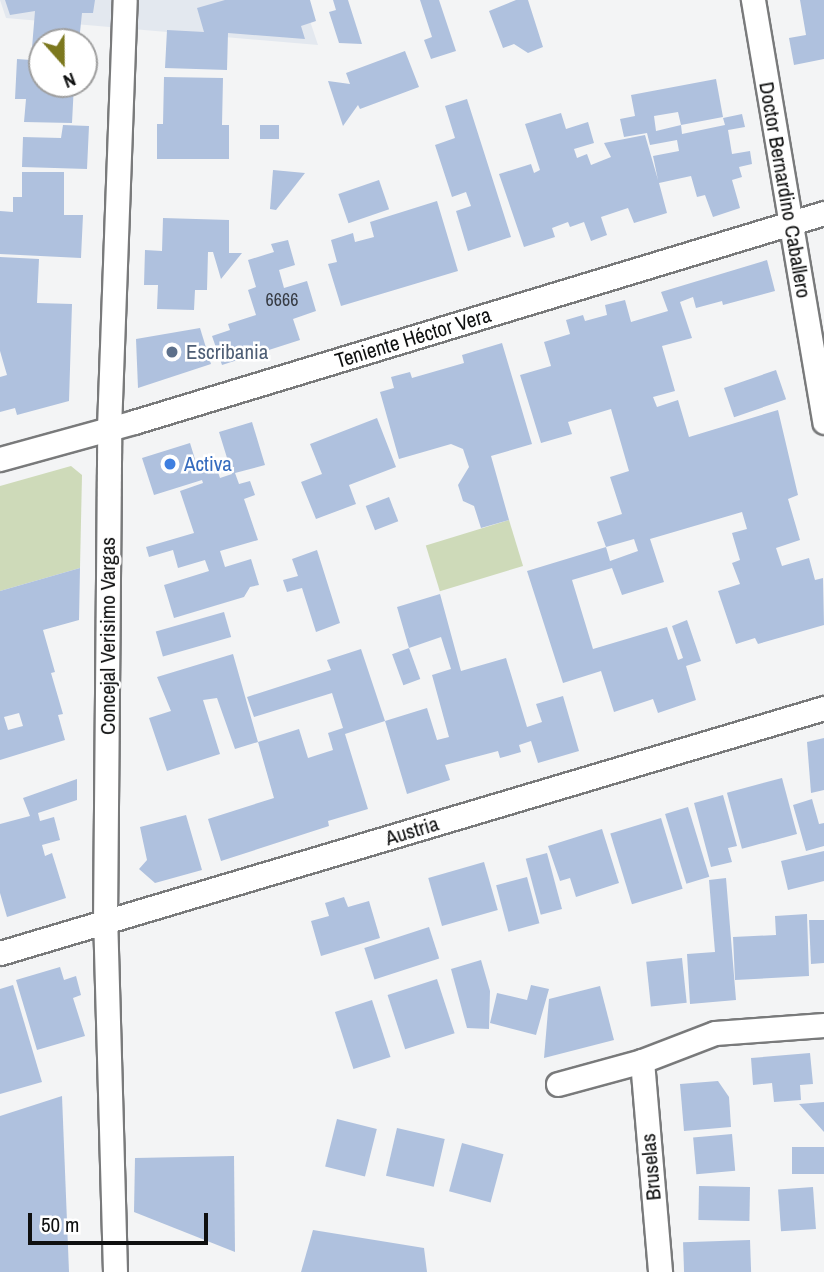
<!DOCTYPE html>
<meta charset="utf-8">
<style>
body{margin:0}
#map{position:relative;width:824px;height:1272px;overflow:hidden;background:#f3f4f5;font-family:"Archivo Narrow",sans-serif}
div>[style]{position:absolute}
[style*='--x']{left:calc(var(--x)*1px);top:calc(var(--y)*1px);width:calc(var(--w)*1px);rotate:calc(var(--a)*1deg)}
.built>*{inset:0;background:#e3e8ef}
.green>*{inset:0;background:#cedab9;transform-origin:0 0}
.building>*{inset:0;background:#afc1de;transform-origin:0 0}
.roads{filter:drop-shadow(2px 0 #797a7b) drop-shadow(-2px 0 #797a7b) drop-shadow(0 2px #797a7b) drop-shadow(0 -2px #797a7b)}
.minor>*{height:23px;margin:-11.5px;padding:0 11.5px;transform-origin:11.5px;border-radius:11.5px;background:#fff}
.dots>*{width:19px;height:19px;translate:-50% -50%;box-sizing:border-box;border:4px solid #fff;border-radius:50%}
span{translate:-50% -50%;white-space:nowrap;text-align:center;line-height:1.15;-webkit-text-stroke:5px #fff;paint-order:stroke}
.number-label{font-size:18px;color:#373c44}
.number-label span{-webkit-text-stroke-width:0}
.street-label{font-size:21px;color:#0f1010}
.service-label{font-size:21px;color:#4e5e75}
.left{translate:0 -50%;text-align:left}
.shop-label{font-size:21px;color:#366cbe}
.north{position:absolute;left:28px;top:28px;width:70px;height:70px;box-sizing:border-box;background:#fff;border:2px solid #9f9f9f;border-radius:50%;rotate:159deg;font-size:19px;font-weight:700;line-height:28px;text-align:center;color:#0f1010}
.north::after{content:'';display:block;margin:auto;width:24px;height:32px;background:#7c781e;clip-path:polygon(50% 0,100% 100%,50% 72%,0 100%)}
.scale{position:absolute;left:28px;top:1213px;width:180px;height:32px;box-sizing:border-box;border:4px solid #0f1010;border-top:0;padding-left:9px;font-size:21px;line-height:24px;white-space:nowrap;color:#0f1010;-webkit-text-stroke:5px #fff;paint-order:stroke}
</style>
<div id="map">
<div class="built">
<i style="clip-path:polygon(0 0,303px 0,318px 45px,6px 18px)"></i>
</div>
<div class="green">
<i style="clip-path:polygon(71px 466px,82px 475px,80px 568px,0 591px,0 486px)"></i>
<i style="left:509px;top:520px;width:48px;height:87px;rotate:73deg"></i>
</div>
<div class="building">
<i style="clip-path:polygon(5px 0,95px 0,93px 13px,82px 13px,79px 42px,42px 42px,42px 84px,74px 84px,72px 123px,24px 122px,26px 99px,15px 99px,17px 59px,31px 60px,35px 11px,10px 15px)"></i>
<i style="clip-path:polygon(225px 0,310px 0,316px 21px,301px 26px,305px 39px,228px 33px,227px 70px,165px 68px,167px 30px,204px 32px,197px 8px)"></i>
<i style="clip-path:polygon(333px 0,348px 0,362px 44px,339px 43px,329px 12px,336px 10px)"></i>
<i style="clip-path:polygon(420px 0,439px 0,456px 51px,431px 59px,424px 40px,432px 37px)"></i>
<i style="clip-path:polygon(516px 0,528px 0,543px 47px,528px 53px,514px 44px,503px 48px,489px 11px)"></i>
<i style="clip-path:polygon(800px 0,824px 0,824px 59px,794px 65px,789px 38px,806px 35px)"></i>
<i style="clip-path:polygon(84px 46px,94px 47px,93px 63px,84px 63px)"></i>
<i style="clip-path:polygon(405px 51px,419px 87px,360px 109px,358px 105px,343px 126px,328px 81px,350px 84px,346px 73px)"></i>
<i style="clip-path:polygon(164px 77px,223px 78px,222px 125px,229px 125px,229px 159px,157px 159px,157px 124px,163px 124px)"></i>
<i style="clip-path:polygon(716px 79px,723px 117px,681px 125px,678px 112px,654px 116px,656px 131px,681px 125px,682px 134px,725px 125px,723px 118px,742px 114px,745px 127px,728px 130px,732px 154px,750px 151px,752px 164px,739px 167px,742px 177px,732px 180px,740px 208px,713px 217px,705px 195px,697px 197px,691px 176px,659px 183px,667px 213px,634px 223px,628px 208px,601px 217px,607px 235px,591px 241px,584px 222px,570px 227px,568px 222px,552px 228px,555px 237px,524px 247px,499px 174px,531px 164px,534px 173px,540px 170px,525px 124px,561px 113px,566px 129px,588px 122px,594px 143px,574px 149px,577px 158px,587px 154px,591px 165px,611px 157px,604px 143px,645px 135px,658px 180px,653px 156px,679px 151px,677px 140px,650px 145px,647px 133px,624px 137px,620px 119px,635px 116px,631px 95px)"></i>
<i style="clip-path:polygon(467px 99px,511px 237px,468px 251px,456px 211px,471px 206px,466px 192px,452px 197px,435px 145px,455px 138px,445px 106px)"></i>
<i style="clip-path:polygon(63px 125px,89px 126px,87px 169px,22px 167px,23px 137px,61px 138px)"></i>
<i style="left:260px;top:125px;width:19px;height:14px"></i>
<i style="clip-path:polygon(273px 170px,305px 173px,276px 210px,270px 209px)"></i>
<i style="clip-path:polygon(22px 172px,64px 172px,64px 215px,83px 215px,81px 258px,0 254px,0 211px,13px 212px,13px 197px,22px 197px)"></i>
<i style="left:379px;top:180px;width:31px;height:43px;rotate:71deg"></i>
<i style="clip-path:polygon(437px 201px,458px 271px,341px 306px,328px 264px,337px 262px,331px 240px,353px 233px,355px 242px,374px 237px,370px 222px)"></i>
<i style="clip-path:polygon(163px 218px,229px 220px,229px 253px,242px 253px,221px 279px,213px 252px,208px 252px,207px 290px,195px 290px,194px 310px,157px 309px,158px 285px,144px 285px,145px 250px,162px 251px)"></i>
<i style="clip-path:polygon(288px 240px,295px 265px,279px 270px,284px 288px,307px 281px,316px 311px,293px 319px,300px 340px,222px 365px,212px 336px,230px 330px,228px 324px,256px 315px,248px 290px,256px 287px,248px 260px,274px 252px,271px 244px)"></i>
<i style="clip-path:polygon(0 257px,39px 259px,37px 303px,72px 304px,69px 401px,17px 415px,15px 408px,0 412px,0 377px,7px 375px,0 351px)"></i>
<i style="clip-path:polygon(evenodd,767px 260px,775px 291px,723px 305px,722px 301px,696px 308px,693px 297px,680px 302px,692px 338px,662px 346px,675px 391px,653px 397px,657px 407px,678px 400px,689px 437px,778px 410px,798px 495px,788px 499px,800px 540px,776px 548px,782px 566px,809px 558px,815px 580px,823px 578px,824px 625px,758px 644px,755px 638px,736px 644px,718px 591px,740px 584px,732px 563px,740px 560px,732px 533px,747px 529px,742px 512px,650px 539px,664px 582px,622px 595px,612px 568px,572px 580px,593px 649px,667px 627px,678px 660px,683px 658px,672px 626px,687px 620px,701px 661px,686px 666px,696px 700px,658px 713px,653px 699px,614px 712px,601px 671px,563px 683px,527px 571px,606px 547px,597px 522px,622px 514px,610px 477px,629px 471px,611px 409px,568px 422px,572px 434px,541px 443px,520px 375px,551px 366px,544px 342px,570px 334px,566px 320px,583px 315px,585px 321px,607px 315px,605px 305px,625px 300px,631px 322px,668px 311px,661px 292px,767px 260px,634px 539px,638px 551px,610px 561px,606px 547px,634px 539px)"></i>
<i style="clip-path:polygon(200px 328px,211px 364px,138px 388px,136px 339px)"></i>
<i style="clip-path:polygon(502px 343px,532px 444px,491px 456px,509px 520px,481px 528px,474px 506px,463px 501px,458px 485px,469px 467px,463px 449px,451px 444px,399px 459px,380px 392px,394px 388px,391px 377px,410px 372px,412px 378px,464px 363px,462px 355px)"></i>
<i style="left:776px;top:370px;width:31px;height:55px;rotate:71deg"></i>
<i style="clip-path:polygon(377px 418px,396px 467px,349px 485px,356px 504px,316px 519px,301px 482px,322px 474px,310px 444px)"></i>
<i style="clip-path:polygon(252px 422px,265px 465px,235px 473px,239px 484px,250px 481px,255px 495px,244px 499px,258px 540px,220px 551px,225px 567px,251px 559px,259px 585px,250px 587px,244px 597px,174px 618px,164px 585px,209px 571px,205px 560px,178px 568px,173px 550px,149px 557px,146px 547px,194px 533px,180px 491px,203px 483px,202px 480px,154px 495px,142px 458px,190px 443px,198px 469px,215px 463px,220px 478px,232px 474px,219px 432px)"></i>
<i style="left:389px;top:497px;width:26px;height:25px;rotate:69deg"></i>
<i style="clip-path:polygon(317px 550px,340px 623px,316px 632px,302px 588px,287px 592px,283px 580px,298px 576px,292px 559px)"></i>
<i style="clip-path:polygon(evenodd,80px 568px,79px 620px,43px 630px,55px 672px,51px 673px,63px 714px,58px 715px,65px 740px,0 760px,0 591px,80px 568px,19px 713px,23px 726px,8px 730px,4px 717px,19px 713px)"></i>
<i style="clip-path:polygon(440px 594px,461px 671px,506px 658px,527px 727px,542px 722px,536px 704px,563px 696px,579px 751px,538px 763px,531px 741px,519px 745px,521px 752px,500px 758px,498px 751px,445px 765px,450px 780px,407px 794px,385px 721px,427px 708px,437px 740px,449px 737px,432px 675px,451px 669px,441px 637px,409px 648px,397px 607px)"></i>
<i style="left:224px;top:612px;width:26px;height:71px;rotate:74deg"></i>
<i style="left:409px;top:648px;width:33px;height:18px;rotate:70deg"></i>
<i style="clip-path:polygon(361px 649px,385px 721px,345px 734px,368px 809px,328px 821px,329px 826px,221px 861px,208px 819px,274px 798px,258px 742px,235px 749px,217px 698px,203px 700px,220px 754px,167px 771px,149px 718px,171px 711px,157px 677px,233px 654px,258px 742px,299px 729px,308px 758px,333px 750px,328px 733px,343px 728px,332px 693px,254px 717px,247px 697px,331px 670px,327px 660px)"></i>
<i style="clip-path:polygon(824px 738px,824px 790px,811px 793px,807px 742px)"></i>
<i style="left:782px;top:778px;width:58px;height:57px;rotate:75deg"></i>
<i style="clip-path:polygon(77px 779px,77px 800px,38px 813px,40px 821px,54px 817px,60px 840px,42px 845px,45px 856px,52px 853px,66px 898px,7px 917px,0 893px,0 824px,30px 816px,23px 798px)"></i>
<i style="clip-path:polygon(723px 795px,737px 846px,728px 848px,732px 862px,711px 867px,694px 803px)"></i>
<i style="clip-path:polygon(812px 799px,819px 824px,824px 823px,824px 846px,806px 851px,793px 805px)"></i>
<i style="left:688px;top:807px;width:73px;height:24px;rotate:73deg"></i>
<i style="clip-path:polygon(186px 815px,202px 870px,155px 883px,139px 869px,147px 860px,140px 827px)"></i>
<i style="left:661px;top:818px;width:74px;height:53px;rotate:73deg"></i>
<i style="clip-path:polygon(602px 829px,619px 883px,576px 897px,570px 878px,560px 881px,548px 846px)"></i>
<i style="clip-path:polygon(824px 851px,824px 881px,788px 890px,781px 861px)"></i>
<i style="left:547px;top:853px;width:58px;height:22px;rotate:75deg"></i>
<i style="left:484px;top:862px;width:50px;height:58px;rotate:74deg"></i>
<i style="left:527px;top:877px;width:48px;height:32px;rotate:75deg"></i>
<i style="clip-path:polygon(726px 878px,736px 1000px,690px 1004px,687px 954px,715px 952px,709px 880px)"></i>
<i style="clip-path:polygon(344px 897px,348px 907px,369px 901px,380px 938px,321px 956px,311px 921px,329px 916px,325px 903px)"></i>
<i style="clip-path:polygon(807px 914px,809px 976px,735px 980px,733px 937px,776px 935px,775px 916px)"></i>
<i style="clip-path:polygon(809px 920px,824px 920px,824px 963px,811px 964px)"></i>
<i style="left:429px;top:927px;width:33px;height:68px;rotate:72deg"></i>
<i style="left:682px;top:958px;width:45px;height:36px;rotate:84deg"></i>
<i style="clip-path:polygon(481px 960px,490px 991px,489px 1029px,467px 1028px,451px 969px)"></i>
<i style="clip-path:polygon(60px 967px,64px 980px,76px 976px,81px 995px,73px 998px,85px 1036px,37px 1050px,16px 980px)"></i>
<i style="left:437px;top:979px;width:57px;height:52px;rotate:72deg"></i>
<i style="clip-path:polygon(13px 985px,42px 1082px,0 1094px,0 989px)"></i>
<i style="clip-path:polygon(531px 985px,549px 989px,536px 1035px,490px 1023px,497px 993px,527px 1000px)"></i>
<i style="clip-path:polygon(600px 986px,614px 1040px,544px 1058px,549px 999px)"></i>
<i style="left:372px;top:1000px;width:60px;height:39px;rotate:72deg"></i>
<i style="clip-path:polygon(810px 1053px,813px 1084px,800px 1085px,801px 1100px,774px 1102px,772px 1083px,753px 1085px,751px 1058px)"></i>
<i style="clip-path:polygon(718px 1081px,729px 1097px,731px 1127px,684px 1131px,680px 1084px)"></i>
<i style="clip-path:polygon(62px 1096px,69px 1272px,0 1272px,0 1116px)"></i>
<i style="clip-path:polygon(824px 1102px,824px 1132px,799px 1104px)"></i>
<i style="left:337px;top:1119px;width:41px;height:49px;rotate:14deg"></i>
<i style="left:397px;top:1128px;width:49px;height:49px;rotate:13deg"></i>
<i style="left:732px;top:1134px;width:37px;height:39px;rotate:85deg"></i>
<i style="left:462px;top:1143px;width:43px;height:50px;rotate:15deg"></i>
<i style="left:824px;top:1147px;width:27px;height:32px;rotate:90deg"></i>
<i style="clip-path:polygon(234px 1156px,235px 1252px,134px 1212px,135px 1158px)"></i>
<i style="left:699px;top:1186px;width:51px;height:34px;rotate:1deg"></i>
<i style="left:813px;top:1187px;width:42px;height:35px;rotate:86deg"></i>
<i style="clip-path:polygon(313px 1230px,424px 1248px,427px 1272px,301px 1272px)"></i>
<i style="left:750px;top:1240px;width:32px;height:67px;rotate:88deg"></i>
</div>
<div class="roads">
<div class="minor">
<i style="--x:753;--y:0;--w:428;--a:80.4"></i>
<i style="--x:0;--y:459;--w:139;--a:-15.4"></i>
<i style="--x:134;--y:422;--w:721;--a:-16.85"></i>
<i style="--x:0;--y:953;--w:860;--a:-16.56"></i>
<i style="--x:642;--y:1061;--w:212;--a:85.1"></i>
<i style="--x:558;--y:1084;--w:87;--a:-15.3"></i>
<i style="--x:642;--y:1061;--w:78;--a:-21"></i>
<i style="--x:715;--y:1033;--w:109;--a:-4.2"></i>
<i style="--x:115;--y:1272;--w:350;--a:-91.6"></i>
<i style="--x:105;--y:922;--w:494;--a:-89.5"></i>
<i style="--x:109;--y:428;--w:428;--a:-87.9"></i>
</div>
</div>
<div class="dots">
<i style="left:172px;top:352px;background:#5c6f8a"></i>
<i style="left:170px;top:464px;background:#3f7fe0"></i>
</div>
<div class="number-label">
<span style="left:282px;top:300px">6666</span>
</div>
<div class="street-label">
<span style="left:785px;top:190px;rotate:80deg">Doctor Bernardino Caballero</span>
<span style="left:413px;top:338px;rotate:-17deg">Teniente Héctor Vera</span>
<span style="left:108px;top:636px;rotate:-90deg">Concejal Verisimo Vargas</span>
<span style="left:412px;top:831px;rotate:-17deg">Austria</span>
<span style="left:651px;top:1167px;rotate:-95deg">Bruselas</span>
</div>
<div class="service-label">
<span class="left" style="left:186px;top:352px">Escribania</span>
</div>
<div class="shop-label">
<span class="left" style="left:184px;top:464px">Activa</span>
</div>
<div class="north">N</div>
<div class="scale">50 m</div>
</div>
